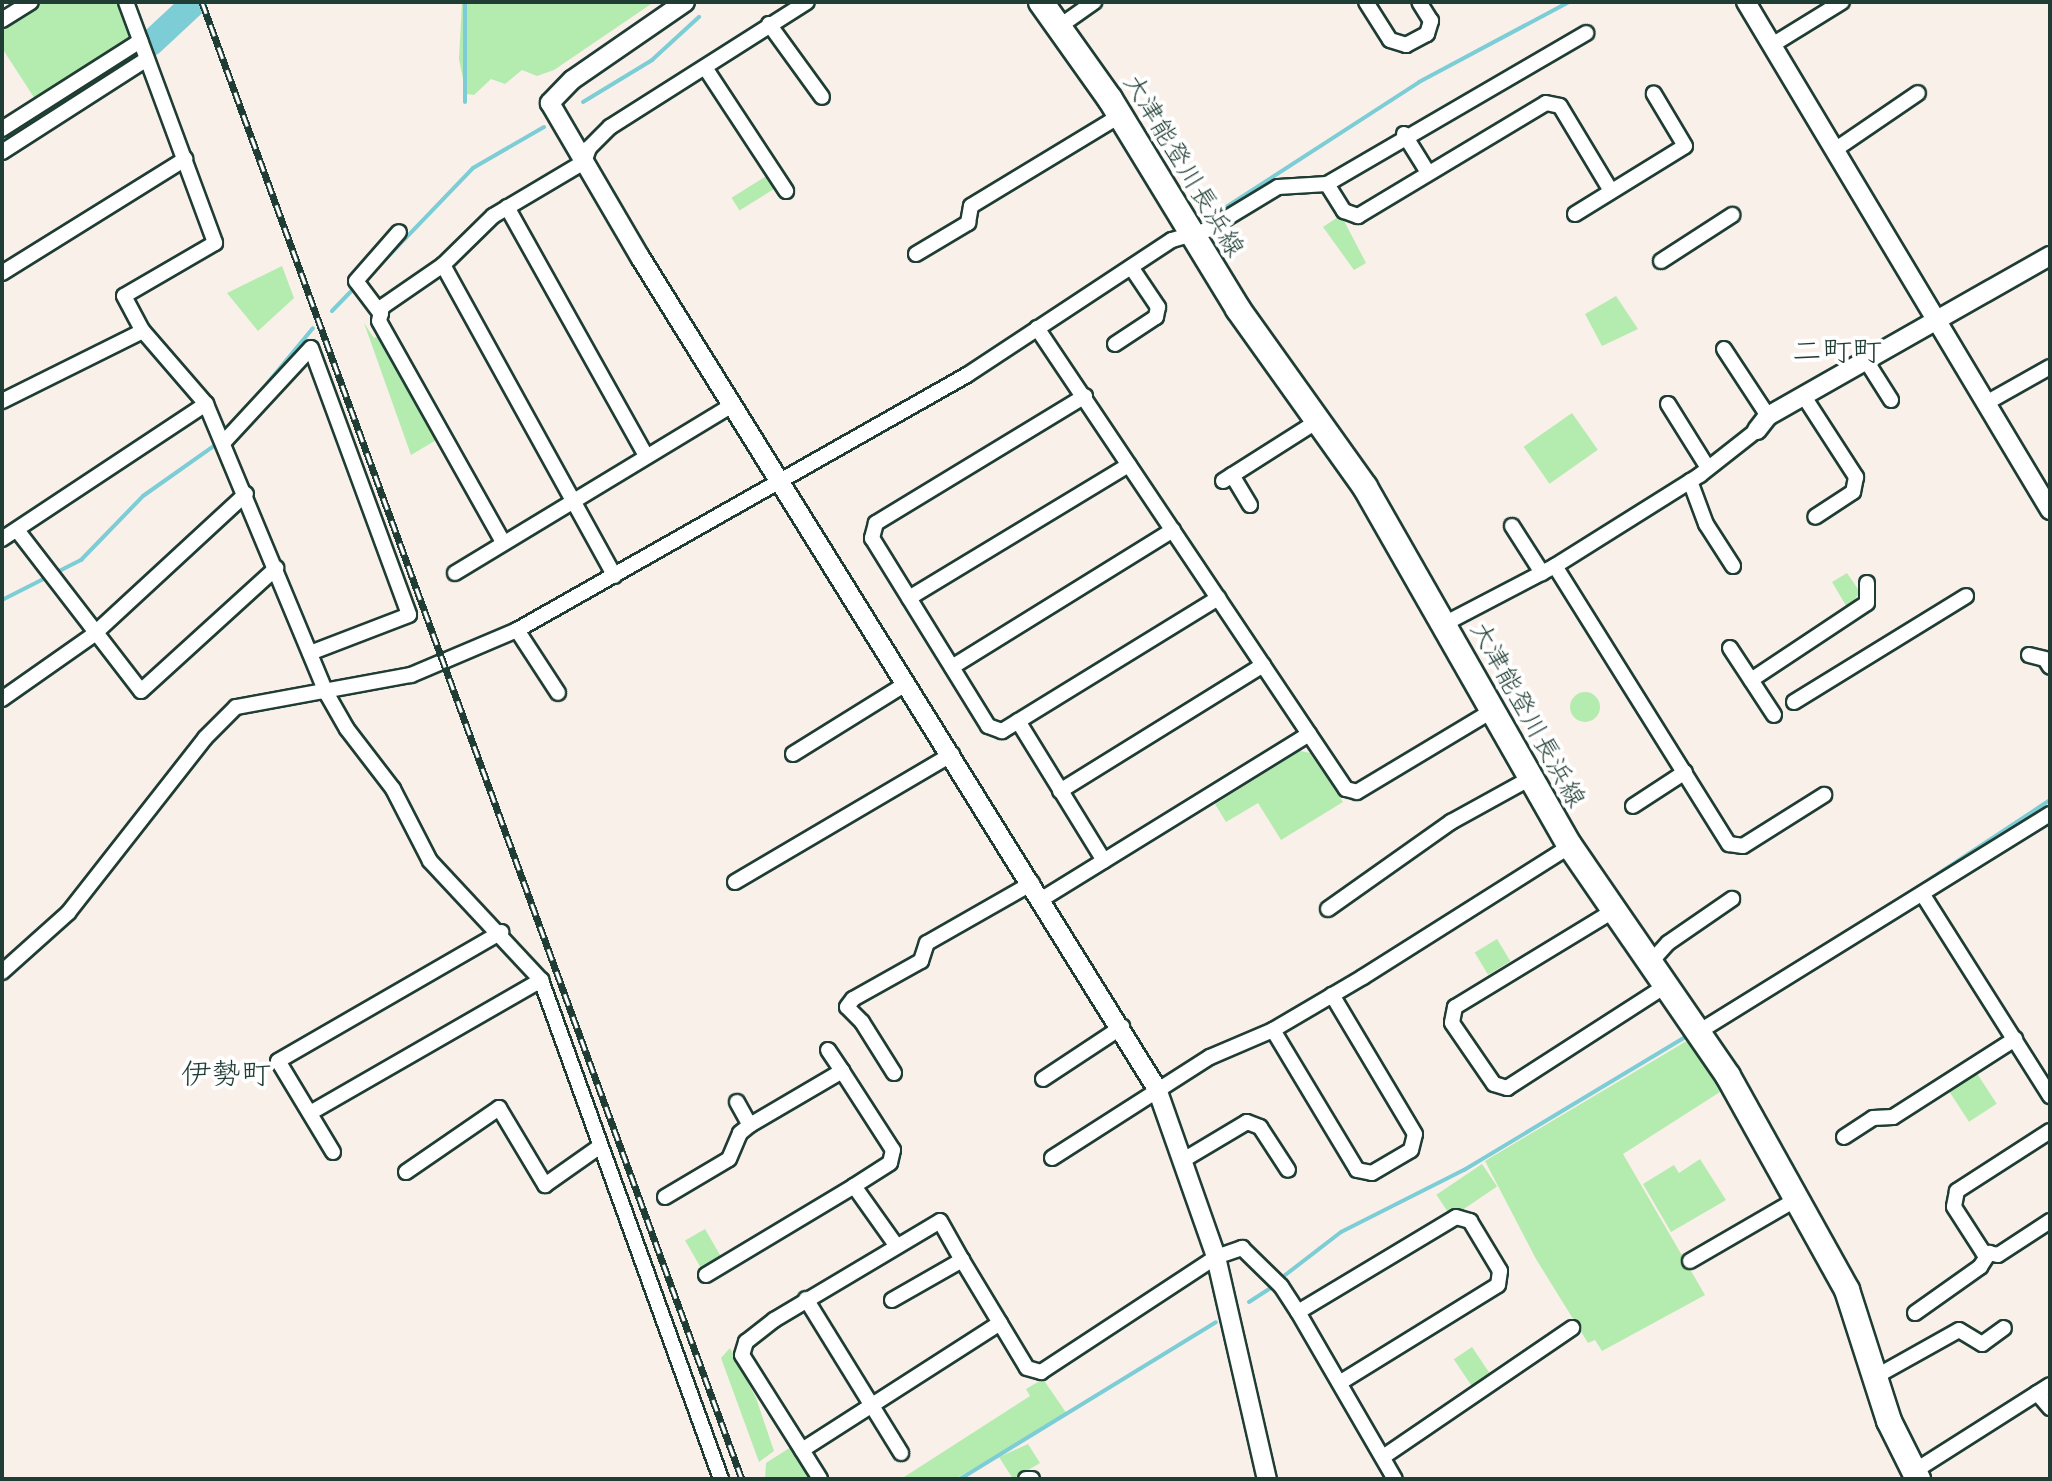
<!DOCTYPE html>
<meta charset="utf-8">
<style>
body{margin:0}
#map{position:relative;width:2052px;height:1481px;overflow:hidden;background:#f9f0ea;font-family:"Comic Neue","Klee One",sans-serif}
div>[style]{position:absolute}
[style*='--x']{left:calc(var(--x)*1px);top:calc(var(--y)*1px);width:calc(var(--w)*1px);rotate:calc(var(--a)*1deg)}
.green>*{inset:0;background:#b4ebae;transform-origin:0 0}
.round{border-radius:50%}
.stream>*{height:4px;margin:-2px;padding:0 2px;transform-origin:2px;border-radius:2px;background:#7ccdd5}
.river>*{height:26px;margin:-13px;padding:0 13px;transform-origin:13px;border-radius:13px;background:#7ccdd5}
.roads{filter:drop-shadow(2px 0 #1f3d34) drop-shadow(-2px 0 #1f3d34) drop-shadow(0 2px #1f3d34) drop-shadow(0 -2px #1f3d34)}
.minor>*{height:14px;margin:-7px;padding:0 7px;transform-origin:7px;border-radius:7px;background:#fff}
.tertiary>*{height:18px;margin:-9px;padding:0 9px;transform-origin:9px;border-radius:9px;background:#fff}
.primary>*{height:24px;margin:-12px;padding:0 12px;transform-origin:12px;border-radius:12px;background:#fff}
.rail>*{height:7px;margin-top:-3.5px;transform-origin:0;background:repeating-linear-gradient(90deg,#fff 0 12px,#1f3d34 0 24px);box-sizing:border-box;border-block:2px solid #1f3d34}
span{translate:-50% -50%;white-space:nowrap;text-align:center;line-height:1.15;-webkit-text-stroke:8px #fff;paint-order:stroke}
.street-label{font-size:26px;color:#1f3d34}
.quarter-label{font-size:30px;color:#1f3d34}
.frame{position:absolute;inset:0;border:4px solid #1f3d34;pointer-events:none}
</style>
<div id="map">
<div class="green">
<i style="clip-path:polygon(44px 2px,121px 2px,132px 32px,129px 39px,35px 99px,2px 48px,2px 29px)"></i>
<i style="clip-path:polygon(462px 2px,654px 2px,554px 70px,537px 76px,522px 70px,505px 84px,491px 79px,474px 95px,466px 94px,459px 59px)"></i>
<i style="left:768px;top:175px;width:15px;height:43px;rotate:58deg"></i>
<i style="clip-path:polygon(1341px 215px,1366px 263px,1354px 270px,1323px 227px)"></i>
<i style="clip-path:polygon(282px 266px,294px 298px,258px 331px,227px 293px)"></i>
<i style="clip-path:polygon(1616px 296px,1638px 329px,1602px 346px,1585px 314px)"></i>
<i style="clip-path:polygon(364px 323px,374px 338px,379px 336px,438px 439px,411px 455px)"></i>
<i style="left:1572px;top:413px;width:45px;height:59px;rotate:55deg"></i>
<i style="clip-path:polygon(1847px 573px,1860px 592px,1848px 609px,1832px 582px)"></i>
<i class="round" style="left:1570px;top:692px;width:30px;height:30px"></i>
<i style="clip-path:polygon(1300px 751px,1310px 753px,1343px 802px,1281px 840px,1258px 803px,1226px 822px,1215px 804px)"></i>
<i style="left:1497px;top:939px;width:26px;height:26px;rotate:59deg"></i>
<i style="clip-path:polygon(1690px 1039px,1720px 1092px,1623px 1154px,1705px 1295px,1602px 1351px,1595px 1340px,1588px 1343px,1536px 1259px,1485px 1161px)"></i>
<i style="left:1976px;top:1072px;width:38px;height:33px;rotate:57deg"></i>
<i style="clip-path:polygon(1700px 1159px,1726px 1200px,1671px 1232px,1643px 1184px,1674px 1165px,1679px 1173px)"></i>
<i style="left:1482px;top:1164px;width:27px;height:55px;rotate:56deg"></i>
<i style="left:705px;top:1229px;width:32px;height:23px;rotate:60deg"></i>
<i style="left:1472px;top:1347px;width:34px;height:22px;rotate:56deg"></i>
<i style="clip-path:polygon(730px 1348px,756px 1398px,774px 1451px,759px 1462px,721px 1358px)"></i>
<i style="clip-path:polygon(1043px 1379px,1067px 1414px,955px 1479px,901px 1479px,1030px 1396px,1026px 1389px)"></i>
<i style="clip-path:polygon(1028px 1444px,1040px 1463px,1013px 1479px,999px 1457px)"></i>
<i style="clip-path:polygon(791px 1447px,812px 1479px,765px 1479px,766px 1463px)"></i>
</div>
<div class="stream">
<i style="--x:465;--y:102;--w:100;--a:-90"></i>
<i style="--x:583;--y:102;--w:81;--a:-31.3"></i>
<i style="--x:652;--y:60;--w:64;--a:-42.5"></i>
<i style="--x:1203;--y:222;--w:257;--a:-32.9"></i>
<i style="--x:1419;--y:82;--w:170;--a:-28.1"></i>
<i style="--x:374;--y:271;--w:143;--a:-46.1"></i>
<i style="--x:473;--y:168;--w:82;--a:-30"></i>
<i style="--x:332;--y:311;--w:33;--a:-46"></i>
<i style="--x:251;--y:403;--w:97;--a:-50.4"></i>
<i style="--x:2;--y:600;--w:89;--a:-26.9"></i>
<i style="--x:81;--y:560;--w:89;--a:-45.9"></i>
<i style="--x:143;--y:496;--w:92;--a:-35.2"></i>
<i style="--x:1906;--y:895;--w:173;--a:-33.4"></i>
<i style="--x:1714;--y:1014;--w:115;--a:-31.9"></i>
<i style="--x:1280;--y:1279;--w:77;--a:-37.6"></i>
<i style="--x:1341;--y:1232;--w:138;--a:-26.8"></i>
<i style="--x:1464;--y:1170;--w:264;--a:-31"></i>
<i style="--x:1249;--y:1302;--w:30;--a:-33"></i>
<i style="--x:960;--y:1479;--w:300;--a:-31.5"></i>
</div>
<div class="river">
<i style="--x:151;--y:43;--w:59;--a:-42.9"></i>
<i style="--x:2;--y:141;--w:155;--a:-32.4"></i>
</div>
<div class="roads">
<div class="minor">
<i style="--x:126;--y:2;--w:257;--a:69.7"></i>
<i style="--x:215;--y:243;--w:105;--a:149.8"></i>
<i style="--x:124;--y:296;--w:40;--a:62"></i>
<i style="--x:143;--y:331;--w:96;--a:49.2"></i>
<i style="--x:206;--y:404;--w:314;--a:67.4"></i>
<i style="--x:327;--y:694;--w:40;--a:60.3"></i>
<i style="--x:347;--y:729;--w:76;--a:52.5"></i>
<i style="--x:393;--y:789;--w:81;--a:62.8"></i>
<i style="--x:430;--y:861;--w:163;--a:47"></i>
<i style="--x:541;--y:980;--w:530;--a:70.16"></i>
<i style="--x:1366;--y:2;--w:45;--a:57.7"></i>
<i style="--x:1390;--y:40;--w:17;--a:17"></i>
<i style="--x:1406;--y:45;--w:24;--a:-28"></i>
<i style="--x:1427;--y:34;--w:14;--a:-73"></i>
<i style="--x:1431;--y:21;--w:22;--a:-122"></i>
<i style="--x:2;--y:20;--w:34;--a:-32"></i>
<i style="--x:769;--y:24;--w:90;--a:54"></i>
<i style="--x:1060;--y:26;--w:42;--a:-35.2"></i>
<i style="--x:1772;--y:45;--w:82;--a:-31.6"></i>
<i style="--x:706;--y:69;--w:146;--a:56.7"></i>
<i style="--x:2;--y:129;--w:164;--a:-32.5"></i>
<i style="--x:1404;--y:134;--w:44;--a:58.1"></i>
<i style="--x:1836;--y:149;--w:99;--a:-34.3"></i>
<i style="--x:2;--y:152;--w:172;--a:-32.7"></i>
<i style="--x:1327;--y:184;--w:32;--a:58"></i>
<i style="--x:1344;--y:211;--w:15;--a:20"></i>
<i style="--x:1358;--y:216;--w:219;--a:-31"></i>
<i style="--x:1546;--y:103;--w:14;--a:12"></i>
<i style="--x:1560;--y:106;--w:99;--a:59"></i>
<i style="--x:507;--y:207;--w:285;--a:60.8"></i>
<i style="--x:1575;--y:214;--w:129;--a:-31.7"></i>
<i style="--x:1685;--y:146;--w:61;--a:-120.8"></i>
<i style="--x:916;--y:254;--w:61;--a:-30.8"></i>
<i style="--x:968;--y:223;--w:17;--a:-80"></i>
<i style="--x:971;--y:206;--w:175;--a:-31.2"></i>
<i style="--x:1661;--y:261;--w:85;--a:-32.9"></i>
<i style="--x:443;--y:265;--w:355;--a:61.1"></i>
<i style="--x:2;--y:273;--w:216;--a:-31.9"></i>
<i style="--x:381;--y:314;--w:41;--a:-127.1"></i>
<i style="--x:356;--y:281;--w:65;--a:-48.7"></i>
<i style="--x:1037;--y:328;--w:555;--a:56.17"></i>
<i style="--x:1346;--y:789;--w:11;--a:15"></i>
<i style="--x:1357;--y:792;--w:157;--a:-31"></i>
<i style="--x:1115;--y:344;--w:49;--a:-33.4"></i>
<i style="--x:1156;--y:317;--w:10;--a:-79"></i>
<i style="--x:1158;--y:307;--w:48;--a:-124"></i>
<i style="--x:1724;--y:349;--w:80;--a:56.7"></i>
<i style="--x:1867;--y:362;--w:45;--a:57.7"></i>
<i style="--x:1803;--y:395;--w:98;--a:57.1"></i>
<i style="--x:1856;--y:477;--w:15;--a:101"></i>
<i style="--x:1853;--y:492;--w:45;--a:146.7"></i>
<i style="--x:1085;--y:396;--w:245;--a:148.7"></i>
<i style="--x:876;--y:523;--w:16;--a:105"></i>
<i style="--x:872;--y:538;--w:221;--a:58.3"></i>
<i style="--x:988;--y:726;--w:15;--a:20"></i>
<i style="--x:1002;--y:731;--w:254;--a:-31.6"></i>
<i style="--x:2;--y:401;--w:157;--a:-26.4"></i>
<i style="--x:1988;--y:402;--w:71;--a:-29.4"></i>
<i style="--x:1668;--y:404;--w:75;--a:58"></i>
<i style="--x:223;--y:443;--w:129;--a:-47.2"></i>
<i style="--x:311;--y:348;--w:284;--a:69.8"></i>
<i style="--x:409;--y:615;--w:106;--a:159"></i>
<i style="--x:1232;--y:475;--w:35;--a:59"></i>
<i style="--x:1223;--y:481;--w:114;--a:-32.4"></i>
<i style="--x:1690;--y:481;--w:46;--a:69.6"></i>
<i style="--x:1706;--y:524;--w:50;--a:57.3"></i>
<i style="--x:1512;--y:526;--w:56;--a:57.4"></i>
<i style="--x:17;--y:530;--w:203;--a:52.4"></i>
<i style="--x:141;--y:691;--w:183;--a:-42.3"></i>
<i style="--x:2;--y:539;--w:245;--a:-33.5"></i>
<i style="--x:503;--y:542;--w:253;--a:-119.3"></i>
<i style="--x:379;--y:321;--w:14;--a:-78"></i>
<i style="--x:382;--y:307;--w:74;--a:-34.5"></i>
<i style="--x:443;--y:265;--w:70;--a:-44.4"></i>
<i style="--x:493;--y:216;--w:106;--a:-30.7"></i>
<i style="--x:584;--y:162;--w:15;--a:-70"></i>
<i style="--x:589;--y:148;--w:30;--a:-45"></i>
<i style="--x:610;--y:127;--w:233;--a:-32.4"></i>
<i style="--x:1555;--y:566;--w:328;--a:58"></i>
<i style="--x:1729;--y:844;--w:14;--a:8"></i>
<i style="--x:1743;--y:846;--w:96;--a:-32.2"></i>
<i style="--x:455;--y:573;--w:324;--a:-31.2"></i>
<i style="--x:909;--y:598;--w:257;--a:-31.2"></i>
<i style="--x:1444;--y:624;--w:125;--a:-27.6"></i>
<i style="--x:1555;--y:566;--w:171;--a:-32.1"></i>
<i style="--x:1700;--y:475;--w:73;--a:-38.3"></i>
<i style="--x:517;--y:630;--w:75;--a:56.9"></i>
<i style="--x:1730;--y:648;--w:80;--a:56.7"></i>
<i style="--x:2029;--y:655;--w:16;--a:14"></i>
<i style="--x:2045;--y:659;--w:9;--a:58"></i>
<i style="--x:952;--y:667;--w:260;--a:-31.8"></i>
<i style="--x:1751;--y:680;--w:139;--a:-33.6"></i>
<i style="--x:1867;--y:603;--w:20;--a:-90"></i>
<i style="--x:2;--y:699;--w:111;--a:-35.1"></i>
<i style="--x:93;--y:635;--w:208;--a:-42.7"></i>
<i style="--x:1794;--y:702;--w:202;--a:-31.6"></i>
<i style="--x:1018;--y:721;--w:164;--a:58.4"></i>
<i style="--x:793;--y:754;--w:134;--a:-31.9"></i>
<i style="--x:1060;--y:791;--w:239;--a:-31.8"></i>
<i style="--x:1633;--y:806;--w:62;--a:-33.2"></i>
<i style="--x:735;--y:882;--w:252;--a:-30.5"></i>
<i style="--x:1923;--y:895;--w:238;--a:57.7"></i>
<i style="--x:1042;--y:899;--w:314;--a:-31.7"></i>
<i style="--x:1328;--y:909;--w:151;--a:-35.3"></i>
<i style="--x:1451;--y:822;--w:89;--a:-28.9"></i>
<i style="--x:1613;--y:911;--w:185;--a:148.7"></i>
<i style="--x:1455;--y:1007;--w:16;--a:101"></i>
<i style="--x:1452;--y:1023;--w:74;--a:55.5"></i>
<i style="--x:1494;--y:1084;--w:14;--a:17"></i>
<i style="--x:1507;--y:1088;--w:190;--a:-32.8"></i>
<i style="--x:1650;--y:963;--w:27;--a:-48"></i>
<i style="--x:1668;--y:943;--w:78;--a:-34.5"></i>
<i style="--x:2;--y:972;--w:89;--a:-41.8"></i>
<i style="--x:68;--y:913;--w:222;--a:-51.9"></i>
<i style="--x:205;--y:738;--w:44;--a:-45"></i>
<i style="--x:236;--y:707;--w:178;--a:-10.4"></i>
<i style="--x:411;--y:675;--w:115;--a:-23"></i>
<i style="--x:517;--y:630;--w:517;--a:-29.54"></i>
<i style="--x:967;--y:375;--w:245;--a:-33.4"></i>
<i style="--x:1172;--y:240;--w:36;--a:-16"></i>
<i style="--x:1207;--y:230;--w:83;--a:-31.2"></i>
<i style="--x:1278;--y:187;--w:49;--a:-3.5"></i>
<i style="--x:1327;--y:184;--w:300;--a:-30.2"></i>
<i style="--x:1273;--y:1030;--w:163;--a:59"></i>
<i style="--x:1357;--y:1170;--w:15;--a:11"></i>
<i style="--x:1372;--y:1173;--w:45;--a:-30.5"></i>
<i style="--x:1411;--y:1150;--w:16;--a:-76"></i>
<i style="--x:1415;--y:1134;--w:162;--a:-120.8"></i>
<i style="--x:1700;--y:1031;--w:412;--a:-31.8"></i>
<i style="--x:828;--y:1050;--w:25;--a:56"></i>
<i style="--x:894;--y:1073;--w:60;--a:-122.1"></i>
<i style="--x:862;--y:1022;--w:21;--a:-135"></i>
<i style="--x:847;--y:1007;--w:10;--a:-53"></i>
<i style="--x:853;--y:999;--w:78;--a:-29.2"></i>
<i style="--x:921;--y:961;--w:19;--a:-72"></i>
<i style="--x:927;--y:943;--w:121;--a:-29.7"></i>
<i style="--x:1043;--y:1079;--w:95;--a:-33.4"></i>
<i style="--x:737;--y:1102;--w:26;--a:61"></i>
<i style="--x:310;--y:1113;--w:267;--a:-29.9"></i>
<i style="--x:2050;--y:1131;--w:111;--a:147.2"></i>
<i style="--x:1957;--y:1191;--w:16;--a:101"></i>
<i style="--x:1954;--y:1207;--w:54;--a:57.2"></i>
<i style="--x:1983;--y:1252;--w:15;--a:11"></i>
<i style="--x:1998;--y:1255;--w:62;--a:-33.2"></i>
<i style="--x:1844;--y:1137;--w:35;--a:-33"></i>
<i style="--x:1873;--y:1118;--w:20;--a:-3"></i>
<i style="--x:1893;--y:1117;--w:145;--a:-32.6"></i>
<i style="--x:333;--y:1152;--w:106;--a:-121.1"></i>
<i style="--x:278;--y:1061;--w:258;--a:-30"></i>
<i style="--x:1052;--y:1158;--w:188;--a:-32.6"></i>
<i style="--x:1210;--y:1057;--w:69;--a:-23.2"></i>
<i style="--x:1273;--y:1030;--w:104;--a:-30.5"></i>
<i style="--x:1363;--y:977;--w:245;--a:-32.3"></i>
<i style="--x:1185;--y:1159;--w:72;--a:-30.8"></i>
<i style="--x:1247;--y:1122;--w:14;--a:21"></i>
<i style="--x:1260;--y:1127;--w:51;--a:56.9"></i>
<i style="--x:406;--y:1172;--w:113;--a:-34.5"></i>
<i style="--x:499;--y:1108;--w:90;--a:59.1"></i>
<i style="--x:545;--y:1185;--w:66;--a:-35.1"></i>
<i style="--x:665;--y:1197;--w:74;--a:-30.7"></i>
<i style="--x:729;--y:1159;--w:28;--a:-67"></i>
<i style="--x:740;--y:1133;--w:13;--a:-39"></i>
<i style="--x:750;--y:1125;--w:107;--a:-30.4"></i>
<i style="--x:842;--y:1071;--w:94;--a:57.2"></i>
<i style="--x:893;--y:1150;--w:13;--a:103"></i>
<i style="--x:890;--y:1163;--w:43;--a:147.4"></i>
<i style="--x:854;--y:1186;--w:72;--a:54.6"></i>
<i style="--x:1690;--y:1261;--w:124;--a:-30.1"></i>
<i style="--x:706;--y:1275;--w:173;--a:-31"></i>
<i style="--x:806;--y:1299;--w:181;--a:58.3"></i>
<i style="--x:892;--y:1300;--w:81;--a:-29.7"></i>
<i style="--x:1298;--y:1312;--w:184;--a:-31"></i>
<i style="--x:1456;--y:1217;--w:15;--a:16"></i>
<i style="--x:1470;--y:1221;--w:58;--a:59"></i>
<i style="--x:1500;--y:1271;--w:14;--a:98"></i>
<i style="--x:1498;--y:1285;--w:185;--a:148.3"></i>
<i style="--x:1915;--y:1313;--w:80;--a:-35.3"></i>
<i style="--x:1980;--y:1267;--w:17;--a:-57"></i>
<i style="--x:1000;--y:1323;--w:235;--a:147.3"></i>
<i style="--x:802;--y:1450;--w:112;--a:-122.3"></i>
<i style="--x:742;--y:1355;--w:14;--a:-73"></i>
<i style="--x:746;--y:1342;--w:36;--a:-38"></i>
<i style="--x:774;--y:1320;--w:193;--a:-30.8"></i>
<i style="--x:940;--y:1221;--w:45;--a:60.6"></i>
<i style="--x:962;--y:1260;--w:74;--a:58.9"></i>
<i style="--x:1000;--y:1323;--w:52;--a:59"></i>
<i style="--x:1027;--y:1368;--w:15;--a:16"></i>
<i style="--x:1041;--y:1372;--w:209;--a:-33.3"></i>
<i style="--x:1216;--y:1257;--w:28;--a:-19"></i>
<i style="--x:1242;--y:1248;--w:54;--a:44.3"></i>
<i style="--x:1281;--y:1286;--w:31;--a:57"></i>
<i style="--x:1298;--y:1312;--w:193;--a:59.9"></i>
<i style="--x:1875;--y:1377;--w:96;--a:-29.2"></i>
<i style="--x:1959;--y:1330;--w:27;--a:31"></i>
<i style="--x:1982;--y:1344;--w:27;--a:-36"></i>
<i style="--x:2037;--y:1393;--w:20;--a:49"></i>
<i style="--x:802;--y:1450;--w:34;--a:58"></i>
<i style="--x:1383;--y:1457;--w:229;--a:-34.3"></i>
<i style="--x:1913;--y:1472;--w:162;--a:-32.4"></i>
<i style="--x:1026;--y:1479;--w:6;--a:0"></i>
</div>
<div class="tertiary">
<i style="--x:685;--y:2;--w:137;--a:145.4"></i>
<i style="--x:572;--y:80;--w:32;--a:134"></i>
<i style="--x:550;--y:103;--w:178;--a:59.7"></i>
<i style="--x:640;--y:257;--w:980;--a:58.14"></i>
<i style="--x:1157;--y:1089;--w:178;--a:70.6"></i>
<i style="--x:1216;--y:1257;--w:228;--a:77.1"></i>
<i style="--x:1746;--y:2;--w:592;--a:59.1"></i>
<i style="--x:1757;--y:430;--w:18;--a:-52"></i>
<i style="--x:1768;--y:416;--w:324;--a:-29.6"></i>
</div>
<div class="primary">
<i style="--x:1041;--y:2;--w:119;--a:54.6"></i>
<i style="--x:1110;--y:99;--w:246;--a:58.6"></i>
<i style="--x:1238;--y:309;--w:219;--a:54.5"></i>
<i style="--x:1365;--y:487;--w:413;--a:60.3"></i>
<i style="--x:1570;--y:846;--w:279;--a:55.5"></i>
<i style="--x:1728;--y:1076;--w:245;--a:60.9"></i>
<i style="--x:1847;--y:1290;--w:138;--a:72.2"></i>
<i style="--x:1889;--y:1421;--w:65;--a:63.4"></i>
</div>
</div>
<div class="rail">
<i style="--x:202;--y:2;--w:1573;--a:69.92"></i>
</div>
<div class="street-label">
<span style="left:1183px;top:166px;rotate:59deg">大津能登川長浜線</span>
<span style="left:1527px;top:715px;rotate:61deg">大津能登川長浜線</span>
</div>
<div class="quarter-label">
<span style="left:1837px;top:352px">二町町</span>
<span style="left:226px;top:1075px">伊勢町</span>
</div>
<div class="frame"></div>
</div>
